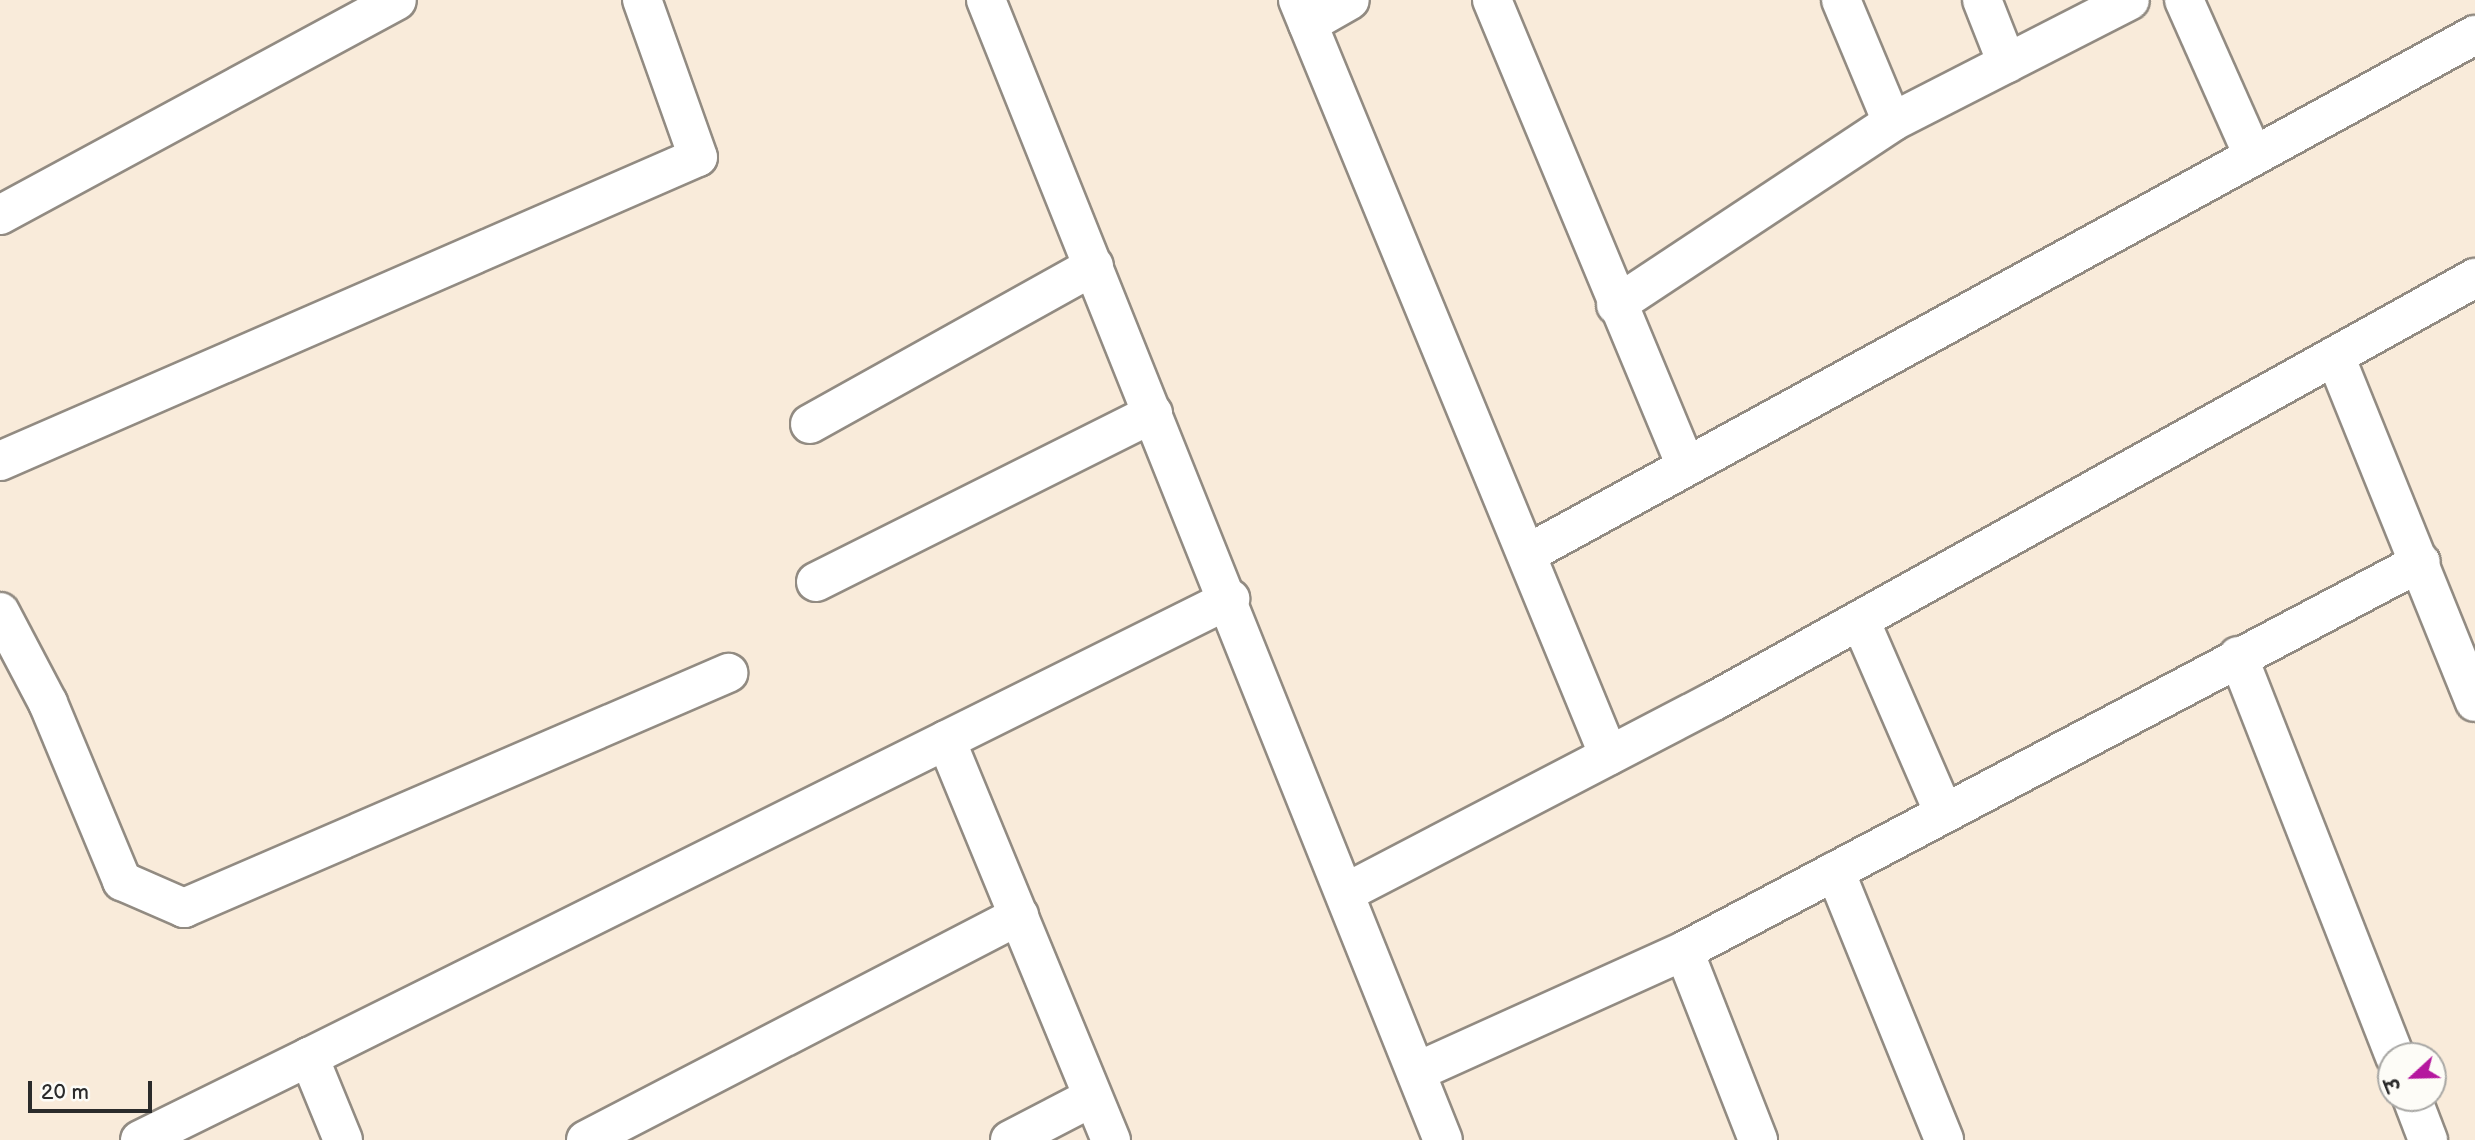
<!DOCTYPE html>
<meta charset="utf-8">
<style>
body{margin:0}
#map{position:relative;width:2475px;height:1140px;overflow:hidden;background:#f9ebda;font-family:"Balsamiq Sans","Playpen Sans Deva",sans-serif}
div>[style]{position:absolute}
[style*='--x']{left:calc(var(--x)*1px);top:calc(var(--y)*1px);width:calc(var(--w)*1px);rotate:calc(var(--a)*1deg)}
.roads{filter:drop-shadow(2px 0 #928b82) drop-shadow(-2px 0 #928b82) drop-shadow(0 2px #928b82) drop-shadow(0 -2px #928b82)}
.minor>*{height:38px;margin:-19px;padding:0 19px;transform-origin:19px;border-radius:19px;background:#fff}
span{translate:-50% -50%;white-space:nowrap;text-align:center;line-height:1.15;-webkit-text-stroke:5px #fdfcf7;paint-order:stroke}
.north{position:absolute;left:2377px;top:1042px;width:70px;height:70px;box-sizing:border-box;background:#fdfcf7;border:2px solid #a9a8a5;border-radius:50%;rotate:248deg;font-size:19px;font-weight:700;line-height:28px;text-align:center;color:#2b2b2b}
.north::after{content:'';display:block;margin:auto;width:24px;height:32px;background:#b5179e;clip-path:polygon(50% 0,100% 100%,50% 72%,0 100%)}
.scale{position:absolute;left:28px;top:1081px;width:124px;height:32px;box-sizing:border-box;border:4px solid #2b2b2b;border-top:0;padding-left:9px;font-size:21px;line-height:24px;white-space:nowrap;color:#2b2b2b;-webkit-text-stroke:5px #fdfcf7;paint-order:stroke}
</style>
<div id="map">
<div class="roads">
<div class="minor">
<i style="--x:986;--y:0;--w:1228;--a:68.16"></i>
<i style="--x:1298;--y:0;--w:817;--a:67.64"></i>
<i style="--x:1492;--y:0;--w:505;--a:67.4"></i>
<i style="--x:1841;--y:0;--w:132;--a:67.3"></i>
<i style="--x:1982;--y:0;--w:68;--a:68.4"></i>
<i style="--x:2184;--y:0;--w:170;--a:66"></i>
<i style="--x:1308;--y:24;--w:48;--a:-29.7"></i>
<i style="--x:0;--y:215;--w:451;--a:-28.4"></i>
<i style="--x:1616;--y:305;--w:331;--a:-33.5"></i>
<i style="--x:1892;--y:122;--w:267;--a:-27.1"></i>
<i style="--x:2335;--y:356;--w:373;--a:68"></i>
<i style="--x:810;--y:424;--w:325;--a:-29.1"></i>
<i style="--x:0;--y:461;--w:761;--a:-23.53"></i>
<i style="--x:698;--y:157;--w:167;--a:-109.6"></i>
<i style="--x:1527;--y:554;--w:1081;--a:-28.7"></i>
<i style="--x:816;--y:582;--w:377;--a:-26.6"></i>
<i style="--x:0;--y:612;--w:103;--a:62.2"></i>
<i style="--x:48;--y:703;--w:193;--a:67.4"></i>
<i style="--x:122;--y:881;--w:68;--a:23.5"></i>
<i style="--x:184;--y:908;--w:593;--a:-23.36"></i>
<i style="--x:1860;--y:620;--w:210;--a:66.5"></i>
<i style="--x:2238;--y:656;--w:430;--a:68.6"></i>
<i style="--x:946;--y:740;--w:433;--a:67.6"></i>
<i style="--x:1835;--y:871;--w:290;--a:67.9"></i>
<i style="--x:1345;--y:893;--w:416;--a:-27.5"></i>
<i style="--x:1714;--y:701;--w:871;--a:-29.07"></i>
<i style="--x:1684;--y:951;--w:203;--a:68.6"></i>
<i style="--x:1416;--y:1072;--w:294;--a:-24.3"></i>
<i style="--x:1684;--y:951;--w:833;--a:-27.83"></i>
<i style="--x:2412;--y:1098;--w:45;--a:69.1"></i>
<i style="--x:140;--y:1140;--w:188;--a:-26.2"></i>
<i style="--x:343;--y:1140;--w:90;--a:-112.3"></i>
<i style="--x:309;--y:1057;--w:1029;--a:-26.44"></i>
<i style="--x:586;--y:1140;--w:488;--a:-27.4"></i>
<i style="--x:1010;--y:1140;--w:93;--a:-27.4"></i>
</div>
</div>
<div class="north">उ</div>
<div class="scale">20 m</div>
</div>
